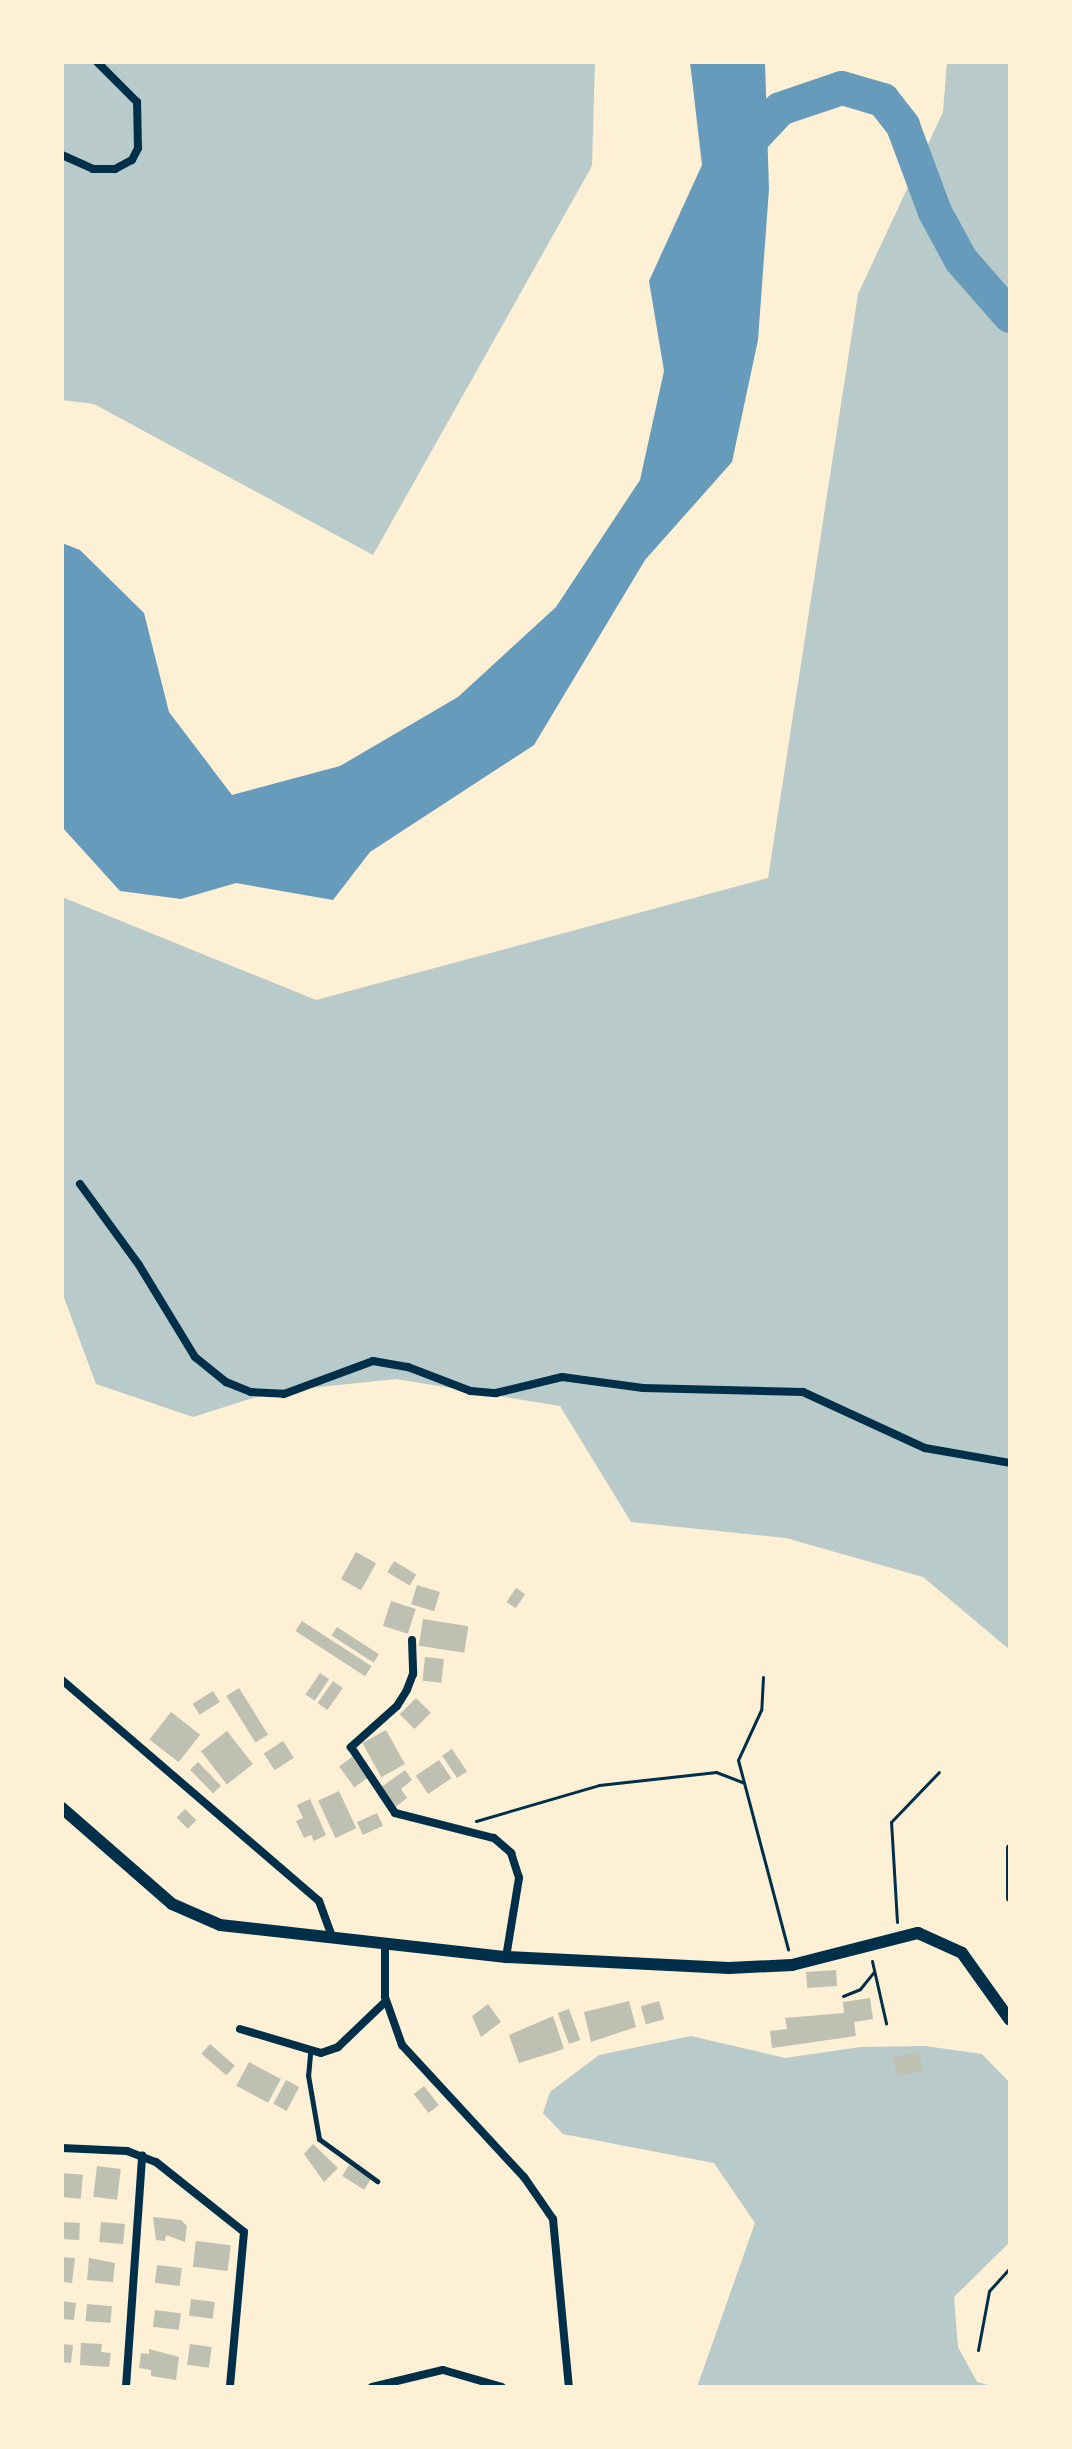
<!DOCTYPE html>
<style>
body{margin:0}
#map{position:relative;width:1072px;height:2449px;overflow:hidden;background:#fdf0d5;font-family:"DM Sans",sans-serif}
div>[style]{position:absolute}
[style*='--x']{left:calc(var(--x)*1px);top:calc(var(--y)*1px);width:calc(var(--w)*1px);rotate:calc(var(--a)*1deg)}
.green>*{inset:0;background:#b9caca}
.water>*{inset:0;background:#669bbc}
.river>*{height:34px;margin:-17px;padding:0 17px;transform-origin:17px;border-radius:17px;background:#669bbc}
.building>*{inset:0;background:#bec0b2;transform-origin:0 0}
.path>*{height:3px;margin:-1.5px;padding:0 1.5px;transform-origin:1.5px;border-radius:1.5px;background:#003049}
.service>*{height:5px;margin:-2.5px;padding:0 2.5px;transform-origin:2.5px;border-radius:2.5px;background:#003049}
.minor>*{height:8px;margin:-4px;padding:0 4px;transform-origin:4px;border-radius:4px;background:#003049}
.tertiary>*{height:12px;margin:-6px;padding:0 6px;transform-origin:6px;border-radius:6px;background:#003049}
span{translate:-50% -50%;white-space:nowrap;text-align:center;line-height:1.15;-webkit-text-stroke:8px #fdf0d5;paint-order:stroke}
.frame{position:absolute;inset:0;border:64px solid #fdf0d5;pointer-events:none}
</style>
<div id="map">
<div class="green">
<i style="clip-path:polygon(62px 62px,595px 62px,592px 166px,373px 555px,94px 404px,62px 400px)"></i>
<i style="clip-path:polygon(947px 62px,1010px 62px,1010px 1650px,923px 1577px,786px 1538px,631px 1522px,560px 1406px,396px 1379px,272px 1392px,193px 1417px,96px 1384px,62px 1292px,62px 897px,316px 1000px,768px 878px,858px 294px,943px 112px)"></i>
<i style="clip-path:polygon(691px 2036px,785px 2058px,860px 2047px,925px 2046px,982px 2054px,1010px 2083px,1010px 2242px,954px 2297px,958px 2347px,977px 2382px,996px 2387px,697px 2387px,755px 2223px,714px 2163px,563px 2134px,543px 2113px,550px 2092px,599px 2055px)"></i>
</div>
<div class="water">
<i style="clip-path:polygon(690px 62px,765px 62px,769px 189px,758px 340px,732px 462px,645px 560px,534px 745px,370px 852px,333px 900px,236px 883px,181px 899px,120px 891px,62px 827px,62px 543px,80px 550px,144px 613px,169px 712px,232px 795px,340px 766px,458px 697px,556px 607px,640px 480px,664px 371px,649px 281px,702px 165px)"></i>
</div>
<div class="river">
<i style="--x:739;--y:153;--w:60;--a:-47"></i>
<i style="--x:780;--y:109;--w:65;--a:-18.7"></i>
<i style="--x:842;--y:88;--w:43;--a:16.3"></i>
<i style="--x:883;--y:100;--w:33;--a:52"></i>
<i style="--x:903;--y:126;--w:92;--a:69.6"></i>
<i style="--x:935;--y:212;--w:55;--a:61.6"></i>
<i style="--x:961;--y:260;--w:74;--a:48.8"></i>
</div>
<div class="building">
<i style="left:356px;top:1552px;width:23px;height:31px;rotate:29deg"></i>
<i style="left:394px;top:1561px;width:26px;height:13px;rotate:31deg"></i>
<i style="left:417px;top:1585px;width:24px;height:20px;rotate:17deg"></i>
<i style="left:516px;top:1588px;width:11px;height:17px;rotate:34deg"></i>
<i style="left:391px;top:1601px;width:26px;height:26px;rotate:18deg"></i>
<i style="left:423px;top:1619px;width:46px;height:27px;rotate:9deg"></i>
<i style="left:302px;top:1621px;width:83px;height:12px;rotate:33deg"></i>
<i style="left:337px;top:1627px;width:50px;height:10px;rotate:33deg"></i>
<i style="left:425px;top:1657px;width:19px;height:24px;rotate:6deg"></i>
<i style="left:320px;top:1673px;width:11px;height:26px;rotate:34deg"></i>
<i style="left:333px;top:1681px;width:12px;height:27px;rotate:35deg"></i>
<i style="left:239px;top:1688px;width:55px;height:15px;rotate:58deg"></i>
<i style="left:213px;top:1691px;width:13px;height:24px;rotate:58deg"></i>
<i style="left:416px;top:1698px;width:21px;height:23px;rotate:45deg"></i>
<i style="left:171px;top:1712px;width:37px;height:35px;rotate:38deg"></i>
<i style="left:386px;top:1730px;width:39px;height:27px;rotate:61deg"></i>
<i style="left:227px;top:1731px;width:42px;height:33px;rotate:52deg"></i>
<i style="left:283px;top:1741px;width:20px;height:23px;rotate:57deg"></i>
<i style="left:452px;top:1749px;width:27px;height:12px;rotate:56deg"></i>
<i style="left:352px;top:1757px;width:26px;height:16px;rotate:54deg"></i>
<i style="left:439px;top:1760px;width:22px;height:28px;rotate:56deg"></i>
<i style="left:198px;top:1762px;width:33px;height:11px;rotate:46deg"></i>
<i style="clip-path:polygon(405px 1770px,412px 1780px,401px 1789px,407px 1798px,394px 1808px,380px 1788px)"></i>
<i style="left:339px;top:1791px;width:41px;height:23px;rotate:65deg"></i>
<i style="clip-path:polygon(310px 1799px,326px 1835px,314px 1841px,311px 1835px,304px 1838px,296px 1821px,303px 1818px,297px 1805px)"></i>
<i style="left:185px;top:1809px;width:16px;height:12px;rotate:45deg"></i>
<i style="left:377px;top:1813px;width:14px;height:22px;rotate:65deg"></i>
<i style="left:836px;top:1970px;width:16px;height:30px;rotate:86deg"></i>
<i style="clip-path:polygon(870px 1998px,873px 2019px,854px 2022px,856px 2036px,772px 2048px,770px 2031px,787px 2029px,785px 2018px,844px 2013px,843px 2002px)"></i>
<i style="clip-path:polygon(629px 2001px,636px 2027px,591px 2042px,584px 2012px)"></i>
<i style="left:659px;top:2001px;width:19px;height:19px;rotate:74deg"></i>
<i style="clip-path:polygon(488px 2004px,501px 2022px,481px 2037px,472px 2016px)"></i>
<i style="left:569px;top:2009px;width:33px;height:12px;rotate:70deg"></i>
<i style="clip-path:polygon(553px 2016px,564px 2049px,519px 2063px,509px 2035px)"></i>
<i style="left:210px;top:2044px;width:33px;height:13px;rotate:41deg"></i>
<i style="left:918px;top:2051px;width:20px;height:26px;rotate:75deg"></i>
<i style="left:249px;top:2062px;width:36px;height:27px;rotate:28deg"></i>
<i style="left:286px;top:2080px;width:15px;height:27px;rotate:28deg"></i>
<i style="left:424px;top:2086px;width:24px;height:13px;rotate:52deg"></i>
<i style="clip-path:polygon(313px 2144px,338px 2168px,324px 2182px,304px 2154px)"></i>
<i style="left:349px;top:2165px;width:26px;height:13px;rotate:32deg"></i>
<i style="left:97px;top:2166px;width:24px;height:31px;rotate:7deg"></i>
<i style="left:62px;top:2173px;width:21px;height:24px;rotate:5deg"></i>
<i style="clip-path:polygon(153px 2217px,181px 2220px,187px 2226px,185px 2242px,166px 2235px,165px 2241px,156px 2240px)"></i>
<i style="left:62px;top:2222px;width:18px;height:17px;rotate:3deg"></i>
<i style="left:101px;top:2222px;width:24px;height:20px;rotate:5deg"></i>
<i style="left:196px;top:2241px;width:35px;height:26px;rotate:7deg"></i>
<i style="clip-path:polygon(62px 2257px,75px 2258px,72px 2283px,62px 2282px)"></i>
<i style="clip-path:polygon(89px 2258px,115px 2263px,113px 2282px,87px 2280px)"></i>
<i style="left:157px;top:2265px;width:25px;height:18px;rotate:7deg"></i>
<i style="left:191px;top:2299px;width:24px;height:17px;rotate:7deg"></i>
<i style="clip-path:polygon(62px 2301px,76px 2303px,74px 2320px,62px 2319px)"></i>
<i style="left:87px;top:2304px;width:25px;height:17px;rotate:5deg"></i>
<i style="left:155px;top:2310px;width:26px;height:17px;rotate:7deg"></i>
<i style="clip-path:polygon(81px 2343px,102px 2344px,101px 2352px,111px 2353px,109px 2367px,80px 2365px)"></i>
<i style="clip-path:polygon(62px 2344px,73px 2345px,71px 2363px,62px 2362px)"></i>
<i style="left:190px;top:2344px;width:22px;height:21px;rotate:8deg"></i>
<i style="clip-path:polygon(149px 2349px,179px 2357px,176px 2380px,151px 2376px,151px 2370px,139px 2368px,141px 2353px,149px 2354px)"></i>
</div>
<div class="path">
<i style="--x:1009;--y:1451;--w:53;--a:-88.9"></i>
<i style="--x:763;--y:1677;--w:33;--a:93"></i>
<i style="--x:761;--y:1710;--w:55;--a:114.7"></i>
<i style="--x:738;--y:1760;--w:196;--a:75.2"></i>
<i style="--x:476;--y:1821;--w:128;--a:-16.3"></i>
<i style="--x:599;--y:1785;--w:118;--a:-6.3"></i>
<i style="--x:716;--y:1772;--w:30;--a:21"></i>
<i style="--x:897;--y:1922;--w:100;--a:-93.4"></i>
<i style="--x:891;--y:1822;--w:69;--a:-46.2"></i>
<i style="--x:872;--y:1961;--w:64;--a:77.3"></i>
<i style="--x:843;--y:1996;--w:18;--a:-22"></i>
<i style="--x:860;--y:1989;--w:22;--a:-51"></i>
<i style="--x:978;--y:2350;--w:60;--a:-79.4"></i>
<i style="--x:989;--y:2291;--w:31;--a:-48"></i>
</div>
<div class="service">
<i style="--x:310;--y:2054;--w:21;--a:95"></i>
<i style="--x:308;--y:2075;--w:65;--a:80.2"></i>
<i style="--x:319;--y:2139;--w:72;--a:35.9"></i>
</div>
<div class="minor">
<i style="--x:62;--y:155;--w:34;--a:24"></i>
<i style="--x:93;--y:169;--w:22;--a:0"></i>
<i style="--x:115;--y:169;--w:19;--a:-28"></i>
<i style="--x:132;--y:160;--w:13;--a:-63"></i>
<i style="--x:138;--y:148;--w:46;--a:-91.2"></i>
<i style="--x:137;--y:102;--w:57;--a:-135"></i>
<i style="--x:80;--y:1184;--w:100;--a:53.9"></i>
<i style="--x:139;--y:1265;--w:108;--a:58.7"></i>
<i style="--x:195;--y:1357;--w:40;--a:39"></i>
<i style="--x:226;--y:1382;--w:27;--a:22"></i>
<i style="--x:251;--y:1392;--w:33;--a:3"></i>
<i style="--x:284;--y:1394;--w:95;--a:-20.3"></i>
<i style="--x:373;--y:1361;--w:36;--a:10"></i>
<i style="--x:408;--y:1367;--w:67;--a:20.9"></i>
<i style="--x:471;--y:1391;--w:25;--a:5"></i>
<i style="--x:496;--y:1393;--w:68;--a:-13.6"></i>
<i style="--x:562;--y:1377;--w:82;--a:7.7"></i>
<i style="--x:643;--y:1388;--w:160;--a:1.4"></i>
<i style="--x:803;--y:1392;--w:134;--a:24.7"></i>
<i style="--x:925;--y:1448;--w:86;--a:10"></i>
<i style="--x:412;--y:1640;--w:34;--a:88"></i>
<i style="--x:413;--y:1674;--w:17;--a:111"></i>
<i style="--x:407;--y:1690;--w:19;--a:122"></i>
<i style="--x:397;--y:1706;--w:62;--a:138.3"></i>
<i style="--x:351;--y:1747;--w:79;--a:56.3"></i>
<i style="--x:395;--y:1813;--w:102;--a:14.2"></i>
<i style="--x:494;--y:1838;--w:23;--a:41"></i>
<i style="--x:511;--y:1853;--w:26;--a:72"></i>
<i style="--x:519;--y:1878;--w:80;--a:99.3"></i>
<i style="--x:62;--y:1680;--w:339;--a:40.7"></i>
<i style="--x:319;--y:1901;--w:40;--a:69.8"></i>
<i style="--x:1010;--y:1848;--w:50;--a:90"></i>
<i style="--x:385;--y:1946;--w:51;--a:90"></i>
<i style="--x:385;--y:1997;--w:51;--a:70.5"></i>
<i style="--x:402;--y:2045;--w:180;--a:47.3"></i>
<i style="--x:524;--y:2177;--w:51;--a:55.4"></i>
<i style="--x:553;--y:2219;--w:169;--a:84.6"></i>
<i style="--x:240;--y:2029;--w:84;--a:16.5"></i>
<i style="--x:321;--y:2053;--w:18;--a:-19"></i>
<i style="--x:338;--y:2047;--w:66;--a:-43.8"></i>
<i style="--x:62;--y:2148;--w:65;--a:2.6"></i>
<i style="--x:127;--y:2151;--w:31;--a:21"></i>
<i style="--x:156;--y:2162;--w:112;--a:38.5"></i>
<i style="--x:244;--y:2232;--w:156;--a:95.2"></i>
<i style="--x:126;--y:2387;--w:232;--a:-86"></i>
<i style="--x:372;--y:2387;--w:73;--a:-13.5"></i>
<i style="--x:443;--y:2370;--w:61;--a:16.1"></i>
</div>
<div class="tertiary">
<i style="--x:62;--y:1808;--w:146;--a:41.1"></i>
<i style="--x:172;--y:1904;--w:52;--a:23.6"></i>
<i style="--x:220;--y:1925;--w:288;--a:6.4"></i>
<i style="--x:506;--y:1957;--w:223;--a:2.8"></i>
<i style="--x:729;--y:1968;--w:63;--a:-2.7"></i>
<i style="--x:792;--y:1965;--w:130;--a:-14.3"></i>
<i style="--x:918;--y:1933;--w:48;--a:24.4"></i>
<i style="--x:962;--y:1953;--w:82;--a:54.4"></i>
</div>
<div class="frame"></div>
</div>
